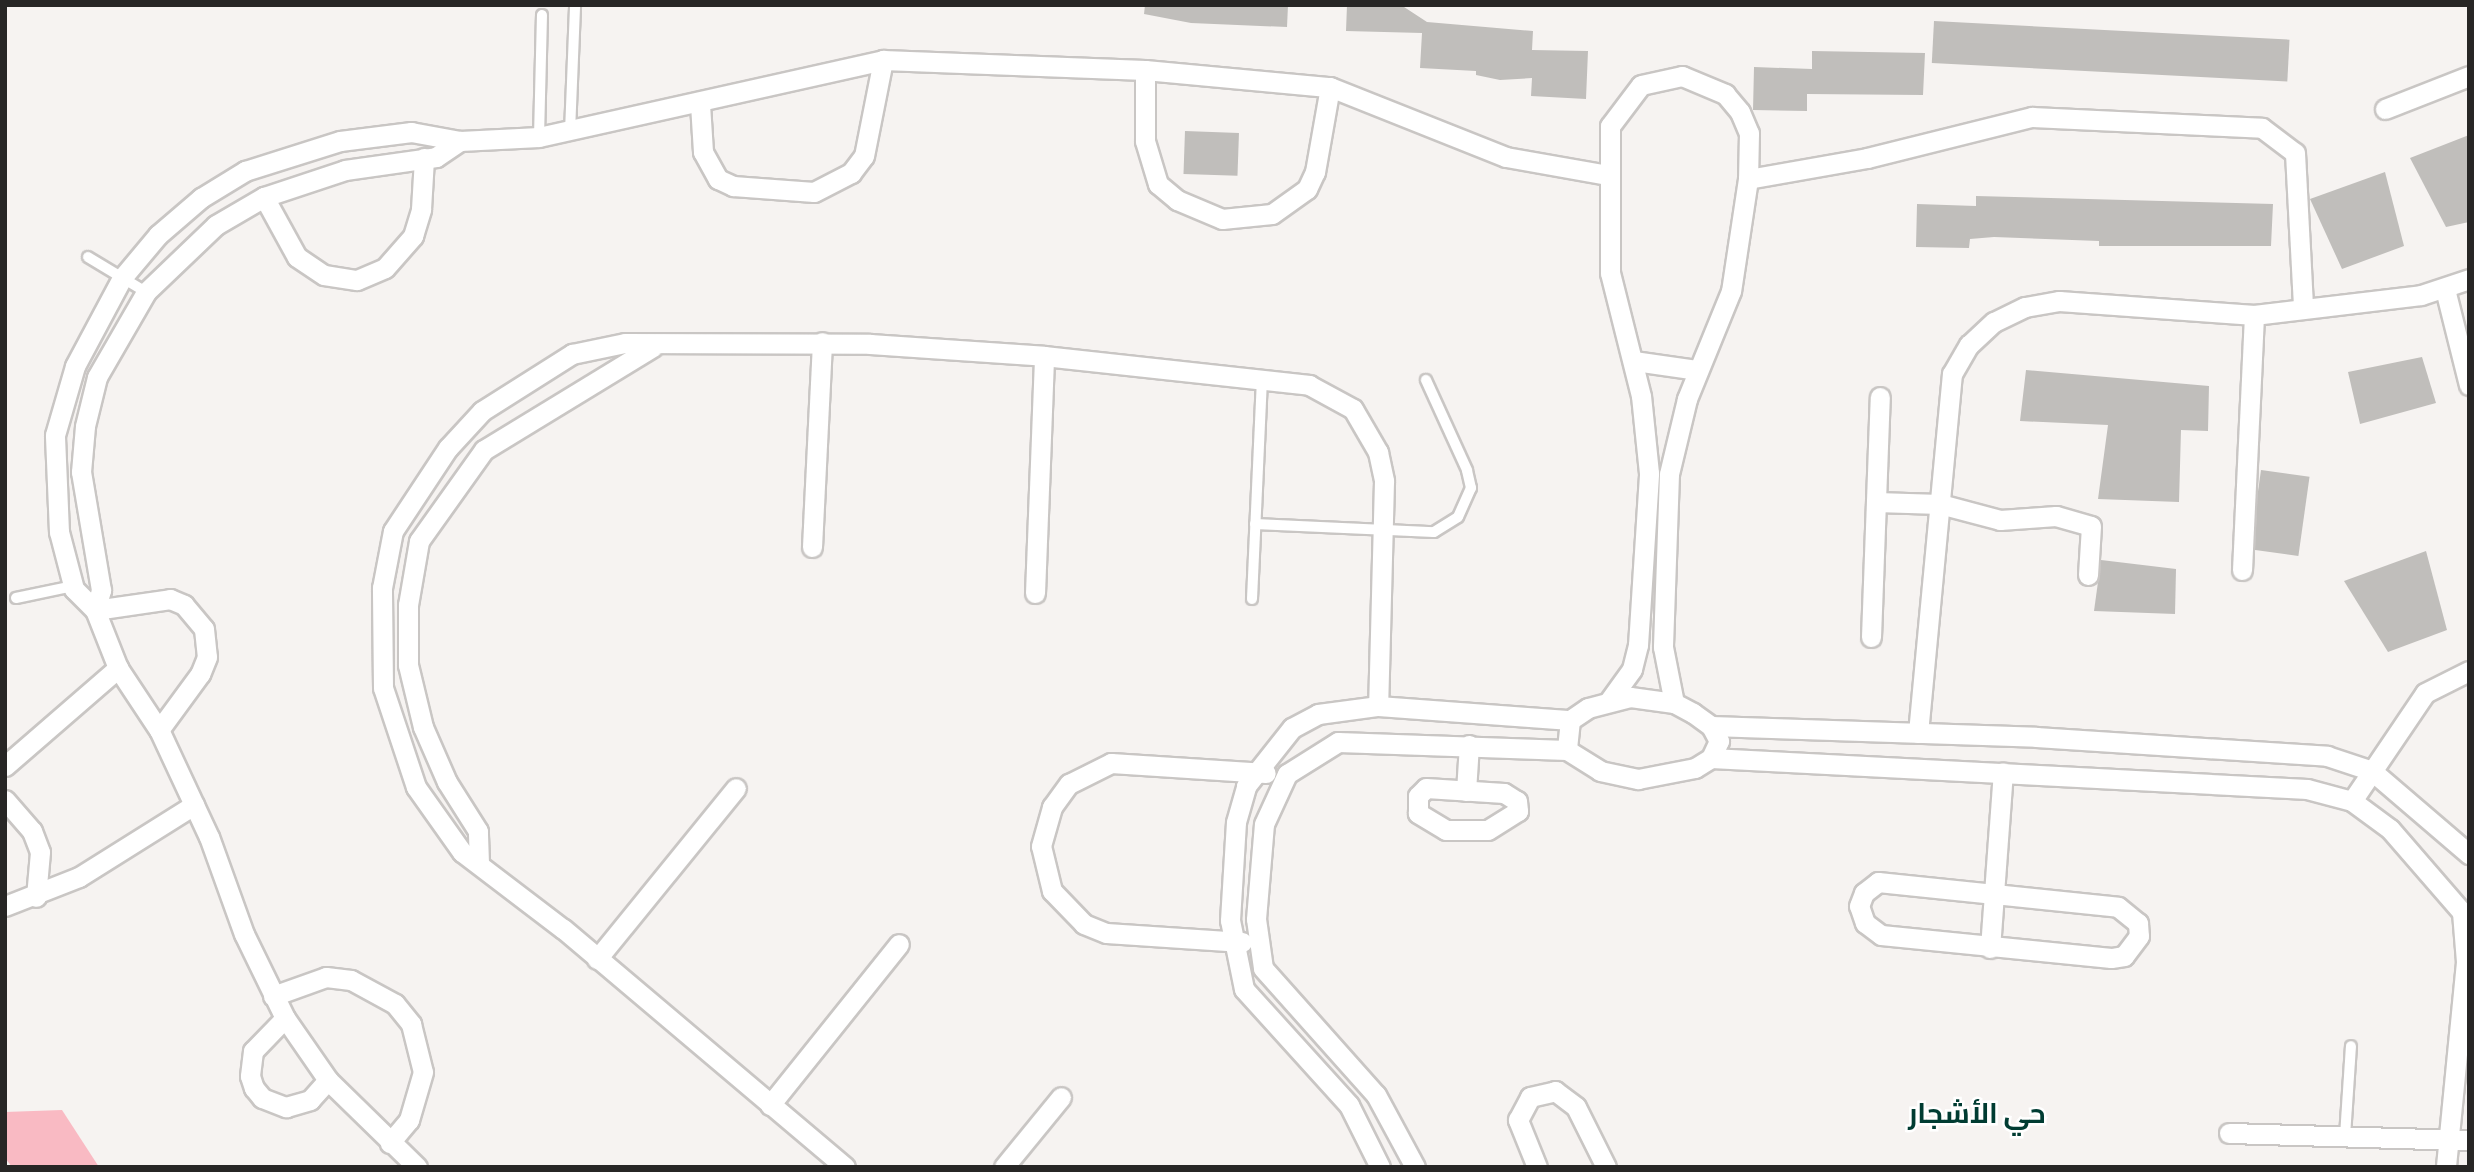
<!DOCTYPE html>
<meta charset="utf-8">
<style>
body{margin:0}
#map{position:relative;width:2474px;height:1172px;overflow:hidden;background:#f6f3f1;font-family:Manrope,Cairo,sans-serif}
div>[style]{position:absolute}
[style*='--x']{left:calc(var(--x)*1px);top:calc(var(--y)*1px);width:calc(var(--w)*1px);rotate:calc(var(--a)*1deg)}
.green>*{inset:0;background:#f9bac3}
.building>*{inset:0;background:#c0bebb;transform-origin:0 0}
.roads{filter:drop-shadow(2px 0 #c9c6c4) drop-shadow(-2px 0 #c9c6c4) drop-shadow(0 2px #c9c6c4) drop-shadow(0 -2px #c9c6c4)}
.service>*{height:10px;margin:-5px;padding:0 5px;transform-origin:5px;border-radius:5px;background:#fff}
.minor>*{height:19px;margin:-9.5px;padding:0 9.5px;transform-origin:9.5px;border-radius:9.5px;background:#fff}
span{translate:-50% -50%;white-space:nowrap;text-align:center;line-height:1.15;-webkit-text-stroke:5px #fff;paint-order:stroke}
.district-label{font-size:28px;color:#003c32;font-weight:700}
.frame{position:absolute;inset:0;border:7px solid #272625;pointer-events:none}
</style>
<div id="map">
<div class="green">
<i style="clip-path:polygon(62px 1110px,99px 1167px,12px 1167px,5px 1158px,5px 1112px)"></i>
</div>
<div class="building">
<i style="clip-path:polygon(1145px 5px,1288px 5px,1287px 27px,1191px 23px,1144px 14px)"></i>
<i style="clip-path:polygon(1347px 5px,1401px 5px,1427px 22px,1533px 31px,1532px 50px,1588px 51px,1586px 99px,1531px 96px,1532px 78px,1500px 80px,1476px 75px,1476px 71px,1420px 68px,1422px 33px,1346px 31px)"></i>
<i style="left:1934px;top:21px;width:356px;height:42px;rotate:3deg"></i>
<i style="clip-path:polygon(1812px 51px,1925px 53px,1923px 95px,1807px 94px,1807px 111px,1753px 110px,1754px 67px,1812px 69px)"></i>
<i style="left:1185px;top:131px;width:54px;height:43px;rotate:2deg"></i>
<i style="clip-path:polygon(2469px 135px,2469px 222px,2446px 227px,2410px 158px)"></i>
<i style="clip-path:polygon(2385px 172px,2404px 246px,2342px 269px,2310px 199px)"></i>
<i style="clip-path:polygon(1976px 196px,2273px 204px,2271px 246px,2099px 246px,2099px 241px,1994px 237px,1970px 239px,1969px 248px,1916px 247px,1917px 204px,1976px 206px)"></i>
<i style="clip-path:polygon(2422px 357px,2436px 403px,2360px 424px,2348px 372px)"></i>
<i style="clip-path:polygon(2026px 370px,2209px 386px,2208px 431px,2181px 430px,2179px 502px,2098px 499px,2108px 425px,2020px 421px)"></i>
<i style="left:2261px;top:470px;width:49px;height:80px;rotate:8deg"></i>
<i style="clip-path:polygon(2426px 551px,2447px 630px,2388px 652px,2344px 581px)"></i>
<i style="clip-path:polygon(2101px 560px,2176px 569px,2175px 614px,2094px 611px)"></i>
</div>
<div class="roads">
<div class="service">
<i style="--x:570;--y:132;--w:127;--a:-87.7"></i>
<i style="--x:539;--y:137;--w:122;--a:-88.6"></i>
<i style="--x:88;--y:257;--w:68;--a:31.1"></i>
<i style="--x:1255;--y:524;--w:179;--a:2.6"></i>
<i style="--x:1434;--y:532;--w:28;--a:-32"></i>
<i style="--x:1458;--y:517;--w:32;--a:-66"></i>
<i style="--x:1471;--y:488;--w:18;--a:-103"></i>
<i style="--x:1467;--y:470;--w:99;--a:-114.5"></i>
<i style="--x:16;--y:598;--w:58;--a:-11.9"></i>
<i style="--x:1252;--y:599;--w:220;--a:-87.4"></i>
<i style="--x:2345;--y:1136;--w:90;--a:-86.2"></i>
</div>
<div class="minor">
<i style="--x:1145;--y:70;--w:71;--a:90"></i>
<i style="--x:1145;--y:141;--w:45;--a:73.2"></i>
<i style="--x:1158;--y:184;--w:25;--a:40"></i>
<i style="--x:1177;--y:200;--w:49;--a:22.9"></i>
<i style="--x:1222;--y:219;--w:50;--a:-5.7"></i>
<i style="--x:1272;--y:214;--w:43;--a:-35.5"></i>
<i style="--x:1307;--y:189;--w:19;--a:-65"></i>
<i style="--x:1315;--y:172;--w:86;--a:-80"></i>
<i style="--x:700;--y:104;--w:48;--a:86.4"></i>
<i style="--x:703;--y:152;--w:31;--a:61"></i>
<i style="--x:718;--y:179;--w:17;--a:25"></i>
<i style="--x:733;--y:186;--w:81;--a:4.2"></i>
<i style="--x:814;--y:192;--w:42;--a:-27.2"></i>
<i style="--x:851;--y:173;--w:21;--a:-53"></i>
<i style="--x:864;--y:156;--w:98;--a:-78.8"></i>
<i style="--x:2385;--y:109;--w:90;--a:-21.4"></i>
<i style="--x:1748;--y:179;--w:121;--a:-10"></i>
<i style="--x:1867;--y:158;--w:170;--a:-14"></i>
<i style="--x:2032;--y:117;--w:230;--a:2.7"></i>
<i style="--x:2262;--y:128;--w:41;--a:37.1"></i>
<i style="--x:2295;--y:153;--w:155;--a:87"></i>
<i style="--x:264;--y:197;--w:68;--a:61.2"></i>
<i style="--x:297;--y:257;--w:32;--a:34"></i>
<i style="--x:324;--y:275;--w:33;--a:9"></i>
<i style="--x:357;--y:280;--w:30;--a:-23"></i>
<i style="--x:385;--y:268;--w:43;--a:-48.8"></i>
<i style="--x:413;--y:236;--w:28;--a:-73"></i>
<i style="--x:421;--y:209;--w:51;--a:-86.6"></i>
<i style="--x:2445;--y:289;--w:99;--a:76"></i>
<i style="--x:1634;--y:361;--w:64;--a:8.1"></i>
<i style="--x:1876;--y:502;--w:64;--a:1.8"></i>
<i style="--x:1940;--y:504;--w:62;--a:14.9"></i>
<i style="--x:2000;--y:520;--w:56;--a:-4.1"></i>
<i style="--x:2056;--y:516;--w:36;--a:16"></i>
<i style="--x:2091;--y:526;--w:49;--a:93.5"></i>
<i style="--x:812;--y:547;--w:205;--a:-87.2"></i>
<i style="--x:2242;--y:570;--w:255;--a:-87.3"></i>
<i style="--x:1035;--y:593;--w:237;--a:-87.8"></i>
<i style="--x:95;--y:610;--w:21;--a:-73"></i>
<i style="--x:101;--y:590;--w:120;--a:-99.6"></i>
<i style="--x:81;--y:472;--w:46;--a:-85"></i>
<i style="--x:85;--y:426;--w:50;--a:-76.2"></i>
<i style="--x:97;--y:377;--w:98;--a:-60"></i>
<i style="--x:146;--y:292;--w:97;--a:-43.7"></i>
<i style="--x:216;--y:225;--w:56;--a:-30.3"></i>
<i style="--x:264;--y:197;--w:85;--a:-18.4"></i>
<i style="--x:345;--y:170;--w:92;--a:-8.1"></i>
<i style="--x:436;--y:157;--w:29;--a:-34"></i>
<i style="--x:95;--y:610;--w:76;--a:-8.3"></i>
<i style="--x:170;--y:599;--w:15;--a:23"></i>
<i style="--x:184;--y:605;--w:31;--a:50"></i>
<i style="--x:204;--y:629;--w:28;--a:84"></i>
<i style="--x:207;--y:657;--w:18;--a:112"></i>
<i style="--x:200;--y:674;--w:69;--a:126.2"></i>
<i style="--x:1871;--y:637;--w:240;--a:-87.9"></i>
<i style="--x:1609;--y:701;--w:39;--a:-54"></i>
<i style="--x:1632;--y:669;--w:25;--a:-76"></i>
<i style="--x:1638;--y:645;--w:172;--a:-86.3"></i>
<i style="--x:1649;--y:473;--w:77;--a:-95.9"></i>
<i style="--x:1641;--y:396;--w:127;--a:-104.1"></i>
<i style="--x:1610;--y:273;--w:147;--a:-90"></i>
<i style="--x:1610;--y:126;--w:51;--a:-52.9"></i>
<i style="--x:1641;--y:85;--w:42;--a:-12.4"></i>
<i style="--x:1682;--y:76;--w:47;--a:22.7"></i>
<i style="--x:1725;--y:94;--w:23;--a:50"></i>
<i style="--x:1740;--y:112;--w:23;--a:67"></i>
<i style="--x:1749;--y:133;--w:46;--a:91.2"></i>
<i style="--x:1748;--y:179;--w:113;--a:98.6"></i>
<i style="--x:1731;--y:291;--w:117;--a:112.2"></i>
<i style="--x:1687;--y:399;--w:77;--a:103.5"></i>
<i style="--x:1669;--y:474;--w:173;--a:92"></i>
<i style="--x:1663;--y:647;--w:57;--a:78.9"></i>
<i style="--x:1711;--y:726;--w:325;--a:1.9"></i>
<i style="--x:2036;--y:737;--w:292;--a:3.7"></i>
<i style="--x:2327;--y:756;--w:47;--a:18.4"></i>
<i style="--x:2372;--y:771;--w:128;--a:40.6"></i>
<i style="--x:1918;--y:733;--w:361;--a:-84.6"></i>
<i style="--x:1952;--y:374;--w:34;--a:-60"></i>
<i style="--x:1969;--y:345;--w:34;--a:-43"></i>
<i style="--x:1994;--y:322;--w:34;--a:-26"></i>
<i style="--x:2025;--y:307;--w:35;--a:-10"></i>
<i style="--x:2059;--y:301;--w:196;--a:4.1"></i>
<i style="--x:2254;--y:315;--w:168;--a:-6.8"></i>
<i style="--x:2421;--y:295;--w:51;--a:-18.4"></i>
<i style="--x:1711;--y:758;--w:597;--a:2.98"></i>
<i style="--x:2307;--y:789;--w:47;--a:14.9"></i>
<i style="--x:2352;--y:801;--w:47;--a:36.4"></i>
<i style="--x:2390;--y:829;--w:110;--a:49.1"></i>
<i style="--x:2462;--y:912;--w:50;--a:85.4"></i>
<i style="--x:2466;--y:962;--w:206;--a:95.6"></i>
<i style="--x:5;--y:766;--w:150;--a:-40.9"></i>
<i style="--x:1426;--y:788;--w:78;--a:3.7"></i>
<i style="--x:1504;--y:793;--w:15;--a:32"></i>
<i style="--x:1517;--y:801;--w:10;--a:84"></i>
<i style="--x:1518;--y:811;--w:36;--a:148"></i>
<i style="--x:1487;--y:830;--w:41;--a:180"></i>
<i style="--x:1446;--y:830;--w:33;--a:-149"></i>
<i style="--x:1418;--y:813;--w:17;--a:-90"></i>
<i style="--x:1418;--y:796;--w:11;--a:-45"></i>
<i style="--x:1466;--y:791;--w:46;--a:-86.3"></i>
<i style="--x:5;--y:800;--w:41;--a:48.9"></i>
<i style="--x:32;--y:831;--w:22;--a:69"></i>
<i style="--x:40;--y:852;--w:45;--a:95.1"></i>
<i style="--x:2352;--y:801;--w:130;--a:-55.9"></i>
<i style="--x:2425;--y:693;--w:49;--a:-26.6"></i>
<i style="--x:479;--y:863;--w:32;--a:-92"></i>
<i style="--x:478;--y:831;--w:58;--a:-122.3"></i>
<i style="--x:447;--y:782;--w:60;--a:-113.6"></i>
<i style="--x:423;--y:727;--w:64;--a:-103.6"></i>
<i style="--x:408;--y:665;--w:60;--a:-90"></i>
<i style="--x:408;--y:605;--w:65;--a:-80.2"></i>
<i style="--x:419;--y:541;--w:112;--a:-54.5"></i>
<i style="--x:484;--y:450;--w:198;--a:-31.4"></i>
<i style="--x:1878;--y:882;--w:241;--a:5.9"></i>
<i style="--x:2118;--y:907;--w:26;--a:39"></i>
<i style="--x:2138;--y:923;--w:13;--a:86"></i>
<i style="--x:2139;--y:936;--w:25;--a:127"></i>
<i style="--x:2124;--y:956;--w:13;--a:171"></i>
<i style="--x:2111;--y:958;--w:231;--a:-174.3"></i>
<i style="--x:1881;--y:935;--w:20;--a:-143"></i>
<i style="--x:1865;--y:923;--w:18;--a:-109"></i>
<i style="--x:1859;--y:906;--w:14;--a:-69"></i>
<i style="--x:1864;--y:893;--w:18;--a:-38"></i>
<i style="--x:5;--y:906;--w:79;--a:-21.4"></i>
<i style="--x:79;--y:877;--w:136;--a:-32.1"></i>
<i style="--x:1242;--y:942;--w:136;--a:-176.2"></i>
<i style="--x:1106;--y:933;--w:24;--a:-158"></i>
<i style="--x:1084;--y:924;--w:46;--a:-134.1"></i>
<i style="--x:1052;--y:891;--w:46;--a:-103.7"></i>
<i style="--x:1041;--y:846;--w:41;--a:-74.2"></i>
<i style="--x:1052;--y:807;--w:29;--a:-54"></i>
<i style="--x:1069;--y:784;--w:47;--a:-26.6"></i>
<i style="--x:1111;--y:763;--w:155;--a:3.7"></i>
<i style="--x:1990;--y:948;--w:176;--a:-85.8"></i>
<i style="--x:597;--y:959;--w:220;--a:-50.9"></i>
<i style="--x:273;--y:996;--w:56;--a:-19.7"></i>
<i style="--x:326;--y:977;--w:25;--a:7"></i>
<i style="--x:351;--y:980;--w:50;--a:28.6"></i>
<i style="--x:395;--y:1004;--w:26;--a:51"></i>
<i style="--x:411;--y:1024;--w:49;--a:76"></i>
<i style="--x:423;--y:1072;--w:50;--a:106.3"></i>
<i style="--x:409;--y:1120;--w:30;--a:130"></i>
<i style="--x:285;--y:1018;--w:46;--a:134.1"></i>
<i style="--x:253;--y:1051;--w:25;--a:97"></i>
<i style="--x:250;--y:1076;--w:13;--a:72"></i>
<i style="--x:254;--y:1088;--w:13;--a:51"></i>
<i style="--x:262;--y:1098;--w:26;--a:21"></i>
<i style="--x:286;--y:1107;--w:25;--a:-16"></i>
<i style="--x:310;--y:1100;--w:27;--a:-48"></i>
<i style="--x:770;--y:1105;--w:206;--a:-51.3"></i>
<i style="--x:2229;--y:1133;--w:240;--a:1.7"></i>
<i style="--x:417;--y:1167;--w:124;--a:-135.7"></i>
<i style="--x:328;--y:1080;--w:75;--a:-124.7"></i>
<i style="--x:285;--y:1018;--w:93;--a:-116"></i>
<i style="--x:244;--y:934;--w:103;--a:-109.8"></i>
<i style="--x:209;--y:837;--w:118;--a:-115"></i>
<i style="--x:159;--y:730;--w:74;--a:-123.5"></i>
<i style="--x:118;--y:668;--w:62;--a:-111.6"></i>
<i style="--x:95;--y:610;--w:30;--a:-135"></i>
<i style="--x:74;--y:589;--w:59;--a:-104.7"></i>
<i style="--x:59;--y:532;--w:97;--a:-92.4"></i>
<i style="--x:55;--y:435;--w:72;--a:-73.8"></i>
<i style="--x:75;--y:366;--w:100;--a:-61.9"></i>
<i style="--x:122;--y:278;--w:56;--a:-50.1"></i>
<i style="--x:158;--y:235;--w:57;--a:-40.7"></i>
<i style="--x:201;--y:198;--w:52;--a:-31.5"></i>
<i style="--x:245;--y:171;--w:100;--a:-17.5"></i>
<i style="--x:340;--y:141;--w:72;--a:-7.2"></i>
<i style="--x:411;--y:132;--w:50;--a:10.4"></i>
<i style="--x:460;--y:141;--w:79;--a:-2.9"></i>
<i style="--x:539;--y:137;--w:353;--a:-12.6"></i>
<i style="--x:883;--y:60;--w:262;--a:2.2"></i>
<i style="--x:1145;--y:70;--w:186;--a:5.3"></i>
<i style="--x:1330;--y:87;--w:189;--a:21.7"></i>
<i style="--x:1506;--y:157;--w:104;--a:10"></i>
<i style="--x:845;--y:1167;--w:369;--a:-139.8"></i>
<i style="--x:563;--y:929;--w:127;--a:-142.7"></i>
<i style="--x:462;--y:852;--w:80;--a:-125.3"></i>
<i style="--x:416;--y:787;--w:104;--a:-108.4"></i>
<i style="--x:383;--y:688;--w:100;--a:-90.6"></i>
<i style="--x:382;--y:588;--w:58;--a:-79.1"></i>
<i style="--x:393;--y:531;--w:100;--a:-56.5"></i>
<i style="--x:448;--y:448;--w:50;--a:-47.4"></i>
<i style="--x:482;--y:411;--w:107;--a:-32.3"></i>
<i style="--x:572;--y:354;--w:54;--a:-11.7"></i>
<i style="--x:625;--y:343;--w:245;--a:0.2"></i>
<i style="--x:870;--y:344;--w:174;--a:3.9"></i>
<i style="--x:1044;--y:356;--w:267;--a:6.2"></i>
<i style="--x:1309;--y:385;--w:50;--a:28.6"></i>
<i style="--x:1353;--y:409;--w:50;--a:59.8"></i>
<i style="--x:1378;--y:452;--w:30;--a:78"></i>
<i style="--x:1384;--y:481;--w:225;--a:91.5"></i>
<i style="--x:1004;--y:1167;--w:90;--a:-50.8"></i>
<i style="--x:1380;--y:1167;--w:69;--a:-116.6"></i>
<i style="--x:1349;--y:1105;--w:156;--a:-132.2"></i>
<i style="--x:1244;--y:989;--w:70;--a:-101.5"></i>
<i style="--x:1230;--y:920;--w:98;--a:-86.5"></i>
<i style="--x:1236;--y:822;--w:37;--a:-74"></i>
<i style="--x:1246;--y:786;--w:74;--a:-51.6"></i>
<i style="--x:1292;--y:728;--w:30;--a:-28"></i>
<i style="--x:1318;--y:714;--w:61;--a:-7.6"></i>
<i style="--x:1378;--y:706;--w:193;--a:4.2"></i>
<i style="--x:1415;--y:1167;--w:82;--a:-118.4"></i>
<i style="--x:1376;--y:1095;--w:170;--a:-131.7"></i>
<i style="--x:1263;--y:968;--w:49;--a:-98.1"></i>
<i style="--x:1256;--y:919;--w:95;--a:-85.2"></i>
<i style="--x:1264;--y:824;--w:55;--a:-65.3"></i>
<i style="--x:1287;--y:774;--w:60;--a:-32.1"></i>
<i style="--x:1338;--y:742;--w:229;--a:2"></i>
<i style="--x:1567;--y:750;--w:39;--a:32"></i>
<i style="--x:1600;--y:771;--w:39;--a:12"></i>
<i style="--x:1638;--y:779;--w:58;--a:-10.9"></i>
<i style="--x:1695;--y:768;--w:19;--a:-32"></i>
<i style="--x:1711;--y:758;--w:19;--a:-65"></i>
<i style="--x:1719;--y:741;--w:17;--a:-118"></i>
<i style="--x:1711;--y:726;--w:22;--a:-144"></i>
<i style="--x:1693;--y:713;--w:21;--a:-152"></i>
<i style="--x:1674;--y:703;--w:44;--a:-172.2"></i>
<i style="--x:1630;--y:697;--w:43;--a:165.3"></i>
<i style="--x:1588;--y:708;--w:22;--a:146"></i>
<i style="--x:1570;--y:720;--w:30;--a:96"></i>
<i style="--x:1537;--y:1167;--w:51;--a:-112"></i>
<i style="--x:1518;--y:1120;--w:26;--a:-62"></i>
<i style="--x:1530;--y:1097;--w:26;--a:-13"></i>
<i style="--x:1555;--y:1091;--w:26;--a:37"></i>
<i style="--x:1576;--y:1107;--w:67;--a:63.4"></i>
</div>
</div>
<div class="district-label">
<span style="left:1977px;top:1112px">حي الأشجار</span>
</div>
<div class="frame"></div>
</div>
